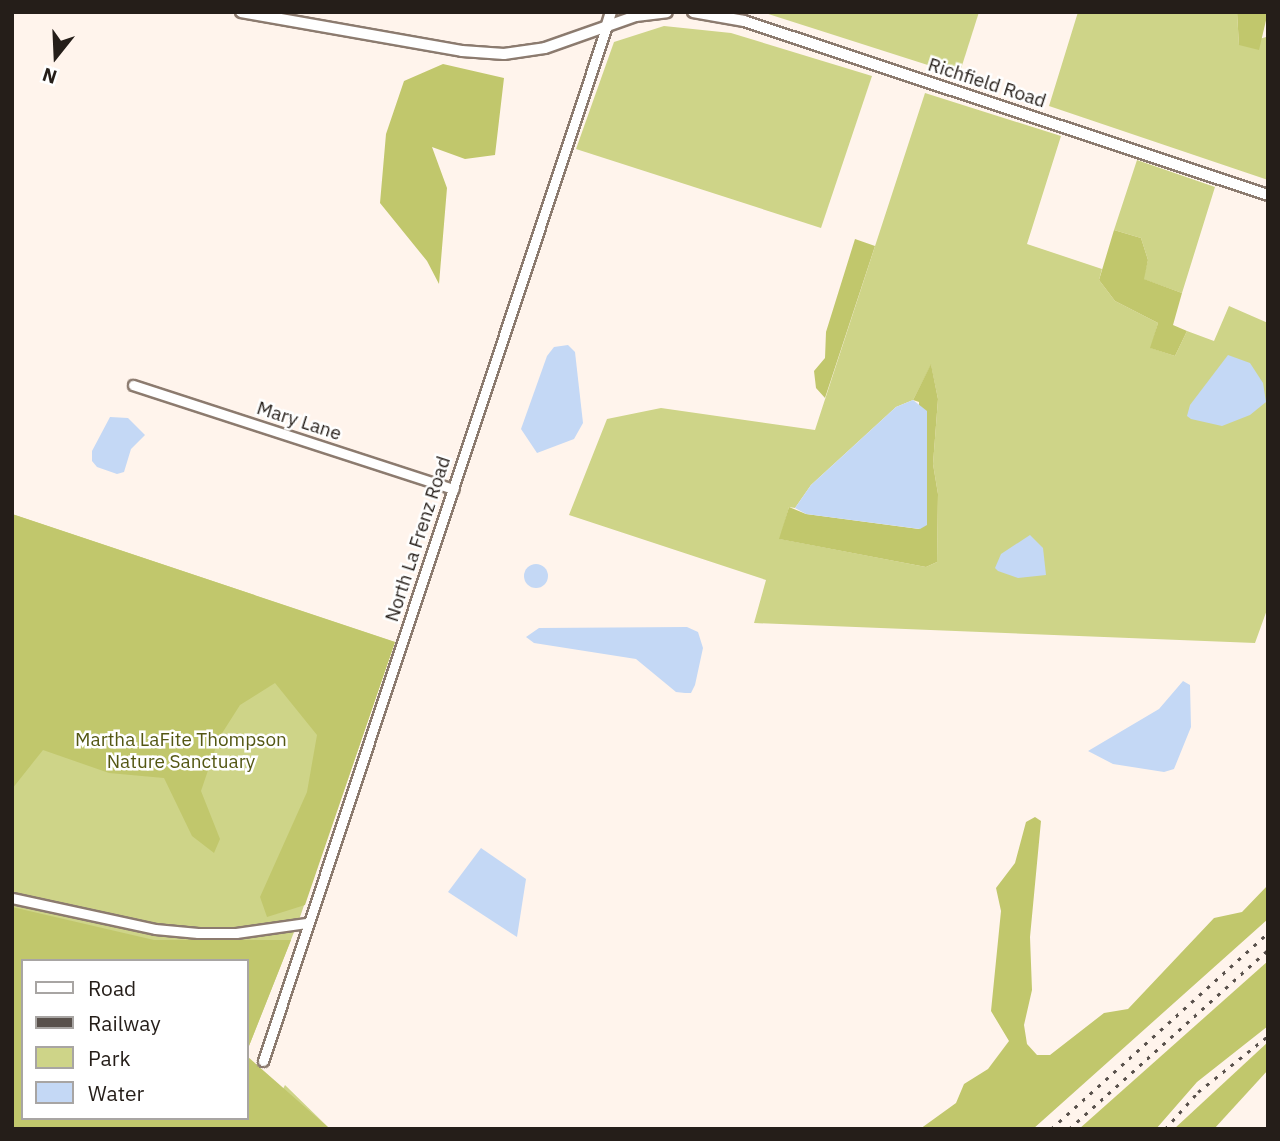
<!DOCTYPE html>
<style>
body{margin:0}
#map{position:relative;width:1280px;height:1141px;overflow:hidden;background:#fff4ec;font-family:"IBM Plex Sans",sans-serif}
div>[style]{position:absolute}
[style*='--x']{left:calc(var(--x)*1px);top:calc(var(--y)*1px);width:calc(var(--w)*1px);rotate:calc(var(--a)*1deg)}
.green>*{inset:0;background:#ced488}
.forest>*{inset:0;background:#c1c76c}
.water>*{inset:0;background:#c4d8f5}
.round{border-radius:50%}
.roads{filter:drop-shadow(2px 0 #8c7b6f) drop-shadow(-2px 0 #8c7b6f) drop-shadow(0 2px #8c7b6f) drop-shadow(0 -2px #8c7b6f)}
.minor>*{height:9px;margin:-4.5px;padding:0 4.5px;transform-origin:4.5px;border-radius:4.5px;background:#fff}
.tertiary>*{height:10px;margin:-5px;padding:0 5px;transform-origin:5px;border-radius:5px;background:#fff}
.rail>*{height:2.5px;margin-top:-1.25px;transform-origin:0;background:repeating-linear-gradient(90deg,#59514c 0 3.5px,transparent 0 10.5px)}
span{translate:-50% -50%;white-space:nowrap;text-align:center;line-height:1.15;-webkit-text-stroke:5px #fff;paint-order:stroke}
.street-label{font-size:19px;color:#251e19}
.park-label{font-size:19px;color:#545713}
.frame{position:absolute;inset:0;border:14px solid #251e19;pointer-events:none}
.legend{position:absolute;left:21px;top:959px;width:228px;height:161px;box-sizing:border-box;background:#fff;border:2px solid #a8a5a3;margin:0;padding:9px 12px;list-style:none;font-size:21px;color:#251e19}
.legend li{display:flex;align-items:center;gap:14px;height:35px}
.legend b{width:35px;border:2px solid #a8a5a3}
.north{position:absolute;left:21px;top:21px;width:70px;height:70px;-webkit-text-stroke:5px #fff;paint-order:stroke;rotate:198deg;font-size:19px;font-weight:700;line-height:28px;text-align:center;color:#251e19}
.north::after{content:'';display:block;margin:auto;width:24px;height:32px;background:#251e19;clip-path:polygon(50% 0,100% 100%,50% 72%,0 100%)}
</style>
<div id="map">
<div class="green">
<i style="clip-path:polygon(762px 12px,979px 12px,959px 75px)"></i>
<i style="clip-path:polygon(1078px 12px,1237px 12px,1239px 45px,1266px 37px,1268px 13px,1268px 180px,1049px 106px)"></i>
<i style="clip-path:polygon(664px 26px,731px 33px,872px 76px,821px 228px,576px 149px,614px 42px)"></i>
<i style="clip-path:polygon(evenodd,925px 93px,1061px 136px,1027px 244px,1102px 269px,1099px 280px,1115px 301px,1158px 323px,1151px 348px,1175px 356px,1187px 331px,1214px 341px,1229px 306px,1268px 323px,1268px 607px,1255px 643px,754px 623px,766px 580px,569px 515px,607px 419px,661px 408px,815px 430px,925px 93px,931px 365px,938px 399px,933px 464px,938px 494px,937px 562px,926px 567px,780px 539px,789px 507px,795px 508px,811px 485px,896px 407px,913px 400px,931px 365px)"></i>
<i style="clip-path:polygon(1137px 160px,1215px 187px,1182px 293px,1143px 279px,1148px 260px,1141px 238px,1114px 230px)"></i>
<i style="clip-path:polygon(12px 514px,395px 642px,300px 917px,247px 1051px,247px 961px,23px 961px,23px 1118px,247px 1118px,273px 1109px,285px 1085px,330px 1129px,12px 1129px)"></i>
</div>
<div class="forest">
<i style="clip-path:polygon(1237px 12px,1268px 12px,1259px 50px,1239px 45px)"></i>
<i style="clip-path:polygon(443px 64px,504px 78px,495px 155px,465px 159px,432px 147px,447px 188px,439px 284px,427px 261px,380px 203px,386px 134px,404px 81px)"></i>
<i style="clip-path:polygon(1114px 230px,1141px 238px,1148px 260px,1144px 279px,1182px 293px,1173px 325px,1187px 331px,1175px 356px,1150px 348px,1158px 323px,1115px 301px,1099px 280px)"></i>
<i style="clip-path:polygon(855px 239px,875px 246px,825px 398px,816px 388px,814px 371px,825px 358px,826px 332px)"></i>
<i style="clip-path:polygon(931px 364px,938px 399px,933px 464px,938px 494px,937px 562px,926px 567px,779px 539px,789px 507px,806px 514px,919px 529px,919px 402px,913px 400px)"></i>
<i style="clip-path:polygon(12px 514px,395px 642px,305px 905px,267px 917px,260px 897px,307px 792px,317px 735px,275px 683px,240px 705px,219px 738px,201px 791px,220px 839px,214px 853px,192px 836px,164px 778px,109px 773px,43px 750px,12px 789px)"></i>
<i style="clip-path:polygon(1035px 817px,1041px 821px,1030px 937px,1032px 990px,1024px 1025px,1027px 1044px,1037px 1055px,1050px 1055px,1104px 1013px,1128px 1009px,1214px 918px,1242px 912px,1268px 885px,1268px 919px,1033px 1129px,920px 1129px,956px 1103px,964px 1084px,988px 1069px,1009px 1041px,991px 1011px,1001px 911px,996px 888px,1015px 863px,1026px 822px)"></i>
<i style="clip-path:polygon(12px 907px,154px 940px,291px 940px,247px 1051px,247px 961px,23px 961px,23px 1118px,247px 1118px,247px 1056px,330px 1129px,12px 1129px)"></i>
<i style="clip-path:polygon(1268px 961px,1268px 1026px,1197px 1082px,1156px 1129px,1079px 1129px)"></i>
<i style="clip-path:polygon(1268px 1042px,1268px 1070px,1214px 1129px,1174px 1129px)"></i>
</div>
<div class="water">
<i style="clip-path:polygon(568px 345px,575px 352px,583px 423px,574px 439px,537px 453px,521px 429px,547px 356px,554px 347px)"></i>
<i style="clip-path:polygon(1228px 355px,1250px 363px,1263px 383px,1266px 402px,1250px 415px,1222px 426px,1191px 419px,1187px 416px,1190px 405px)"></i>
<i style="clip-path:polygon(913px 400px,927px 411px,927px 525px,920px 529px,806px 514px,795px 508px,811px 485px,896px 407px)"></i>
<i style="clip-path:polygon(110px 417px,128px 418px,145px 435px,131px 449px,124px 472px,117px 474px,97px 467px,92px 461px,92px 451px)"></i>
<i style="clip-path:polygon(1030px 535px,1043px 548px,1046px 575px,1018px 578px,998px 571px,995px 568px,1001px 554px)"></i>
<i class="round" style="left:524px;top:564px;width:24px;height:24px"></i>
<i style="clip-path:polygon(687px 627px,698px 632px,703px 648px,695px 685px,691px 693px,685px 693px,676px 692px,636px 659px,534px 643px,526px 637px,539px 628px)"></i>
<i style="clip-path:polygon(1183px 681px,1190px 685px,1191px 727px,1174px 769px,1164px 772px,1113px 764px,1088px 751px,1159px 709px)"></i>
<i style="clip-path:polygon(481px 848px,526px 879px,517px 937px,448px 892px)"></i>
</div>
<div class="roads">
<div class="minor">
<i style="--x:133;--y:385;--w:337;--a:18"></i>
<i style="--x:12;--y:898;--w:146;--a:12.2"></i>
<i style="--x:155;--y:929;--w:43;--a:5.3"></i>
<i style="--x:198;--y:933;--w:38;--a:0"></i>
<i style="--x:236;--y:933;--w:71;--a:-8.1"></i>
<i style="--x:263;--y:1061;--w:1088;--a:-71.63"></i>
</div>
<div class="tertiary">
<i style="--x:241;--y:12;--w:224;--a:10"></i>
<i style="--x:462;--y:51;--w:42;--a:4.1"></i>
<i style="--x:504;--y:54;--w:41;--a:-8.3"></i>
<i style="--x:545;--y:48;--w:96;--a:-19.4"></i>
<i style="--x:636;--y:16;--w:31;--a:-7"></i>
<i style="--x:693;--y:12;--w:52;--a:10"></i>
<i style="--x:744;--y:21;--w:552;--a:18.37"></i>
<i style="--x:606;--y:28;--w:17;--a:-73"></i>
</div>
</div>
<div class="rail">
<i style="--x:1051;--y:1129;--w:292;--a:-42.1"></i>
<i style="--x:1069;--y:1129;--w:268;--a:-42"></i>
<i style="--x:1165;--y:1129;--w:50;--a:-48.3"></i>
<i style="--x:1198;--y:1092;--w:90;--a:-38.7"></i>
</div>
<div class="street-label">
<span style="left:987px;top:83px;rotate:18deg">Richfield Road</span>
<span style="left:299px;top:421px;rotate:18deg">Mary Lane</span>
<span style="left:418px;top:539px;rotate:-72deg">North La Frenz Road</span>
</div>
<div class="park-label">
<span style="left:181px;top:751px">Martha LaFite Thompson<br>Nature Sanctuary</span>
</div>
<div class="frame"></div>
<ul class="legend">
<li><b style="height:9px;background:#fff"></b>Road</li>
<li><b style="height:9px;background:#59514c"></b>Railway</li>
<li><b style="height:19px;background:#ced488"></b>Park</li>
<li><b style="height:19px;background:#c4d8f5"></b>Water</li>
</ul>
<div class="north">N</div>
</div>
